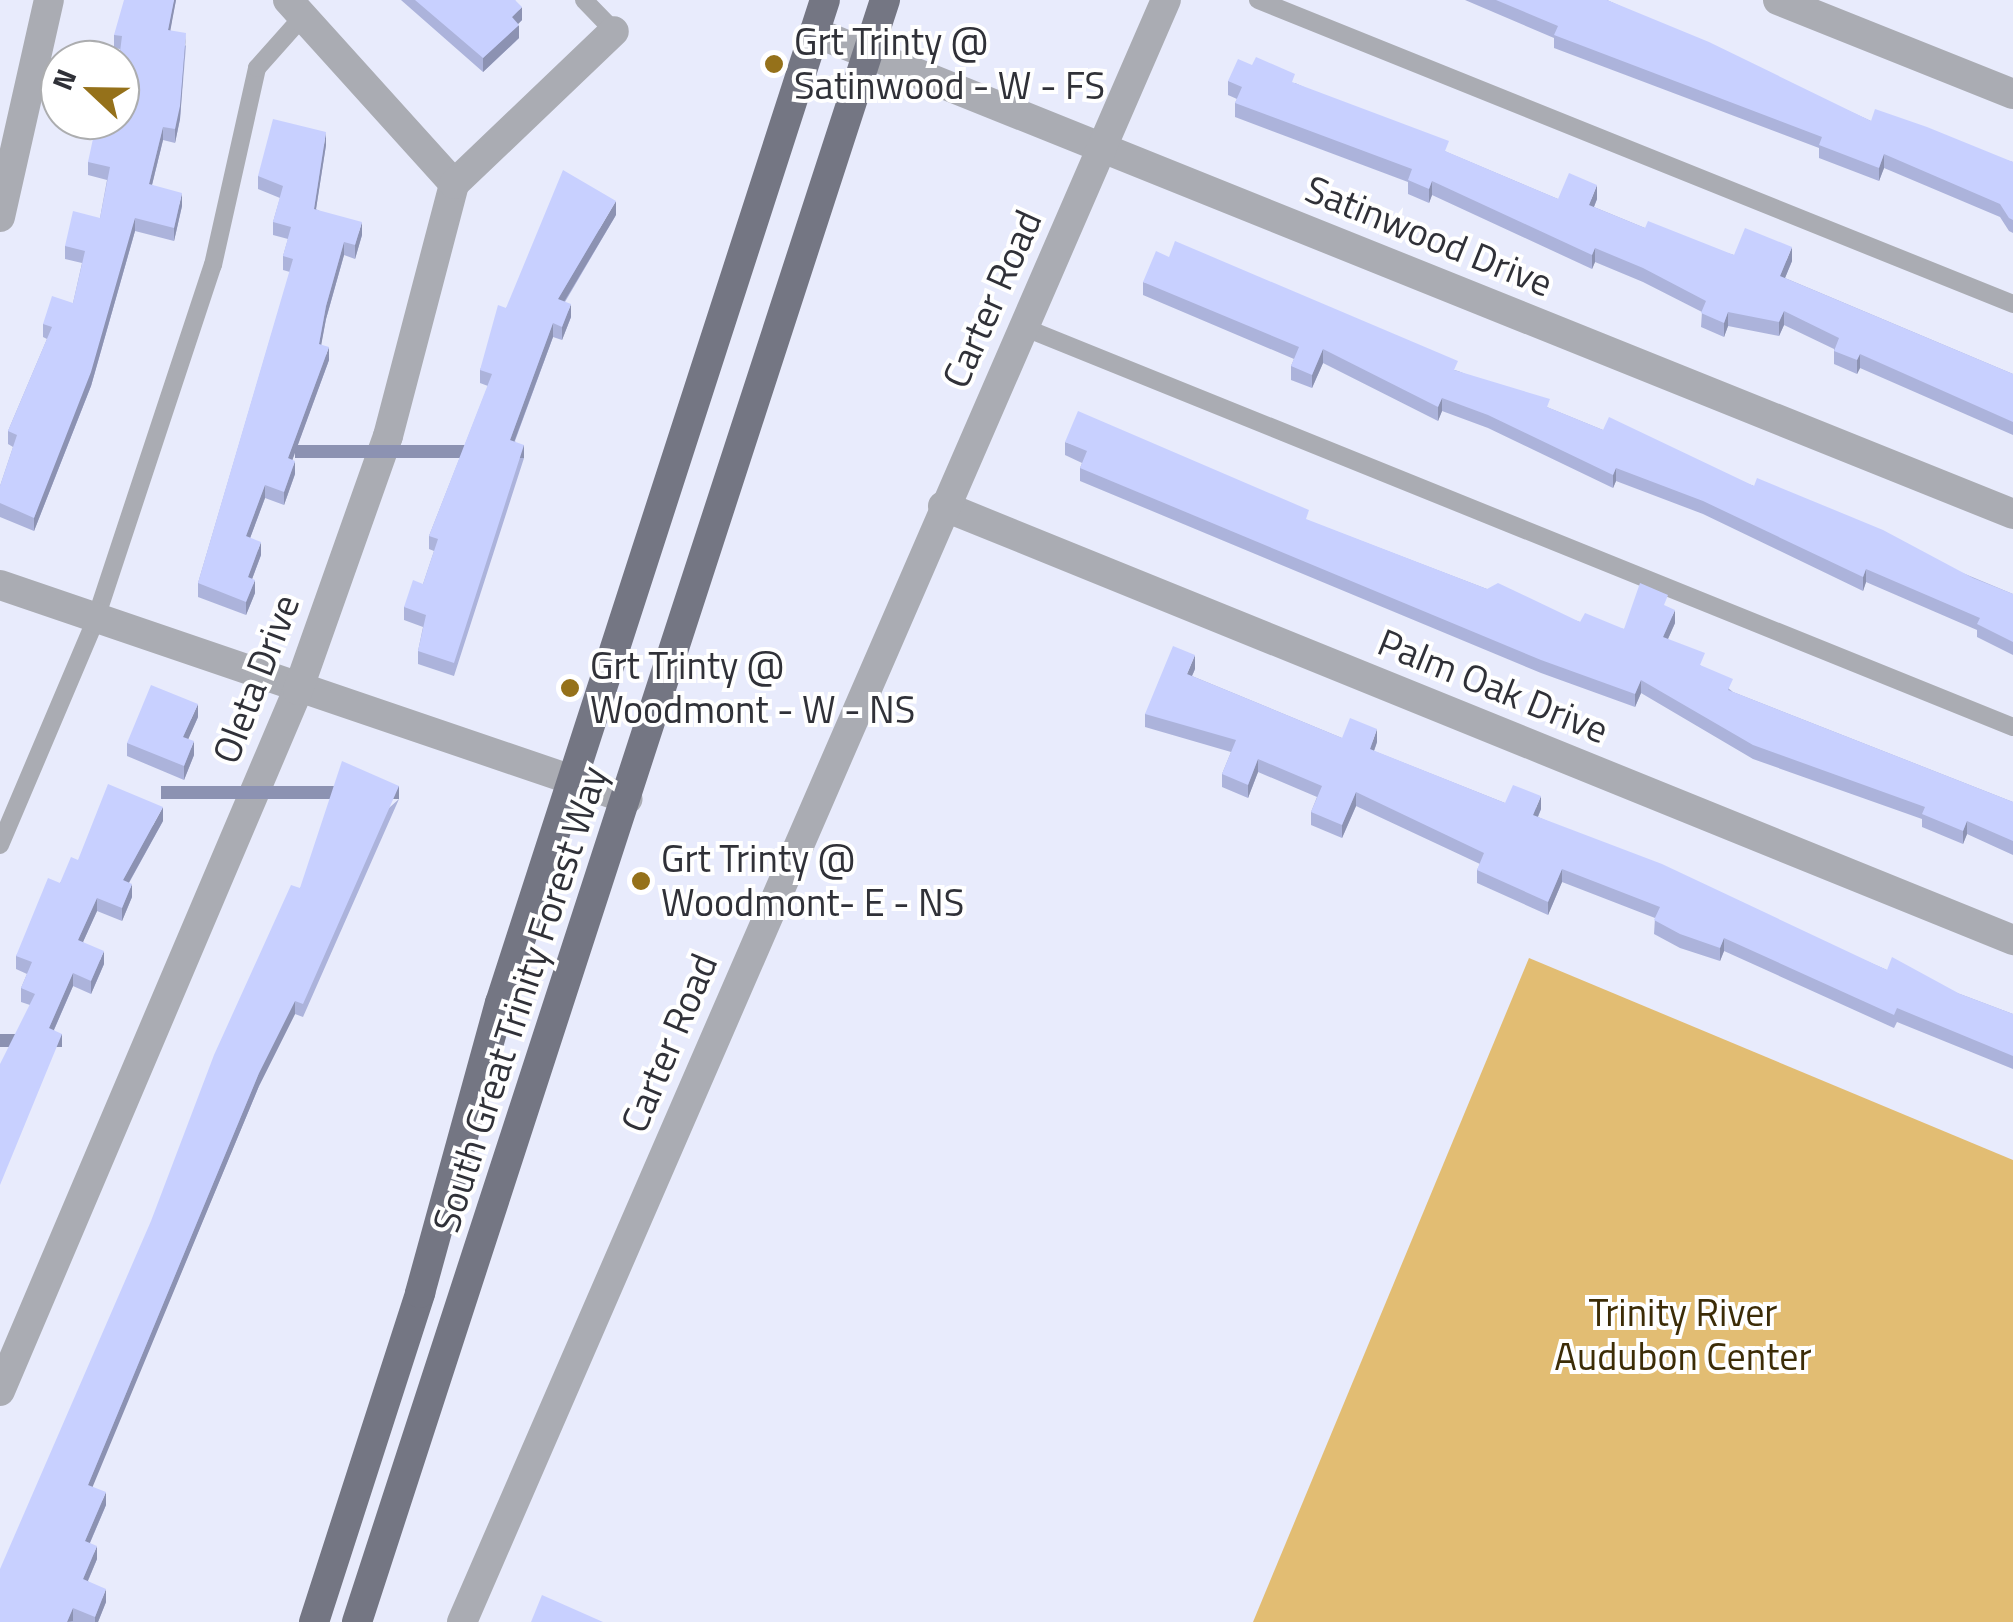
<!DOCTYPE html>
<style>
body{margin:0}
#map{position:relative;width:2013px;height:1622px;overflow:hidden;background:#e8ebfc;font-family:"Titillium Web",sans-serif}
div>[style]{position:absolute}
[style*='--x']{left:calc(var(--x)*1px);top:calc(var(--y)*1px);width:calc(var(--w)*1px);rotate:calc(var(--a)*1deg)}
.green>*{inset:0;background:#e2bd73}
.lane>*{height:18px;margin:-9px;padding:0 9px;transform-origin:9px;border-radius:9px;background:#aaacb3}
.street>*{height:30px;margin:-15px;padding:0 15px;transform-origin:15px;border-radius:15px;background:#aaacb3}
.primary>*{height:30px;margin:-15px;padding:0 15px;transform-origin:15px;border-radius:15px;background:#747683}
.wall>*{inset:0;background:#acb3db}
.shaded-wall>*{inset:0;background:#8c92b2;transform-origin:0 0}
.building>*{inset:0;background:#c8d0ff}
.dots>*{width:28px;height:28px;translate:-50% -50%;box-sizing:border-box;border:5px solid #fff;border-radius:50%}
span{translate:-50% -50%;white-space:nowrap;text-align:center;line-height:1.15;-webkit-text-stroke:8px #fff;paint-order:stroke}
.poi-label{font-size:38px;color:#303138}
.left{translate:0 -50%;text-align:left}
.street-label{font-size:38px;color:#303138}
.park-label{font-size:38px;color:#3c2c07}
.north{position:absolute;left:40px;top:40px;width:100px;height:100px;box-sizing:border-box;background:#fff;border:2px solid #acadaf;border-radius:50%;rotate:292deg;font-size:28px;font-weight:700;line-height:40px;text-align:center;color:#303138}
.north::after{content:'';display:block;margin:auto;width:35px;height:45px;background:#95711a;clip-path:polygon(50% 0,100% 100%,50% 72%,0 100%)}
</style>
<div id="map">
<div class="green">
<i style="clip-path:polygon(1529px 958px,2013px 1160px,2013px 1622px,1253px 1622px)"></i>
</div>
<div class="lane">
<i style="--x:584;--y:0;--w:43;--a:45.9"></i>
<i style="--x:1258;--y:0;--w:814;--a:21.93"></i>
<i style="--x:1023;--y:327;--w:1068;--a:22"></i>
<i style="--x:0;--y:845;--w:243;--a:-67"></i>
<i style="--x:95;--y:621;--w:375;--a:-71.7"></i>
<i style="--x:213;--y:265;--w:202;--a:-77.4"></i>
<i style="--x:257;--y:68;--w:71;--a:-48.4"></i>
</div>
<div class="street">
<i style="--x:288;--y:0;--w:248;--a:47.9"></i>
<i style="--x:1778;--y:0;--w:253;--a:21.8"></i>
<i style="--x:814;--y:32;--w:1292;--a:21.9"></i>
<i style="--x:0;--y:217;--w:222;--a:-77.3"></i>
<i style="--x:943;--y:506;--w:1155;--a:22.08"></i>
<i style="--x:0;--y:585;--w:663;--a:18.82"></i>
<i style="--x:0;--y:1391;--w:762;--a:-66.97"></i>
<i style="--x:298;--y:690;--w:269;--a:-70.5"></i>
<i style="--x:388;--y:436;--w:260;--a:-75.3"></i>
<i style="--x:454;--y:184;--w:221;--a:-43.7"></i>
<i style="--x:462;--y:1622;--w:1768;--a:-66.54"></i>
</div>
<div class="primary">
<i style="--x:314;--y:1622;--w:346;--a:-72.1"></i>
<i style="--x:420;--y:1293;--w:301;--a:-74.6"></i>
<i style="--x:500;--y:1003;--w:1054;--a:-72.05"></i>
<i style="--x:357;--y:1622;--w:1706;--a:-71.97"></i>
</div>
<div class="wall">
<i style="clip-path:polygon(176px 0,170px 30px,186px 46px,180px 119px,175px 143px,163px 140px,152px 185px,182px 206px,174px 241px,135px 231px,91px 386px,34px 531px,0 517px,0 486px,13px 447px,8px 444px,8px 431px,47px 339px,43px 337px,43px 324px,73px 303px,82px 263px,65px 259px,65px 246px,100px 218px,107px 180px,88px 175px,88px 162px,120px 120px,120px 49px,114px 48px,114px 35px)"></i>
<i style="clip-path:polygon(401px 0,515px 0,522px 20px,518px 24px,519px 38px,483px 72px)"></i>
<i style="clip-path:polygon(1465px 0,1607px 0,1871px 121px,2013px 162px,2013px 233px,2009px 231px,2000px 217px,1884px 168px,1879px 181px,1819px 158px,1819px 148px,1554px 48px,1554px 38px)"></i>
<i style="clip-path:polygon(1228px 81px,1295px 83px,1449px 153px,1558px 199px,1597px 199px,1594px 207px,1645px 228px,1734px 255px,1792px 261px,1785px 278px,2013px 374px,2013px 435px,1860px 368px,1857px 374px,1834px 364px,1834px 349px,1784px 325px,1779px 336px,1728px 326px,1724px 337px,1701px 327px,1702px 312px,1643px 282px,1595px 262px,1592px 269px,1432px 195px,1429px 203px,1408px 194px,1408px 182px,1235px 117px,1235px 103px,1237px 99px,1228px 95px)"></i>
<i style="clip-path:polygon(326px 145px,316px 209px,362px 235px,355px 259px,344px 255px,326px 319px,321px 344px,329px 360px,292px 460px,295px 474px,284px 505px,265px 498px,250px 538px,261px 555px,252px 579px,255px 593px,246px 615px,198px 597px,198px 583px,290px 272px,283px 270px,283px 256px,288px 239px,273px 235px,273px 222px,280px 198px,258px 189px,258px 176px)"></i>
<i style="clip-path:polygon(616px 215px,565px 302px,571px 317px,562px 340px,553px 337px,515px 441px,524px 458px,454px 676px,418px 664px,418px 651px,423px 627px,404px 620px,404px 607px,423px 584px,434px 551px,429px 549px,429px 536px,488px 386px,480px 383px,480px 370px,506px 308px)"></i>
<i style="clip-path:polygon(1143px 282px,1458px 371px,1603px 430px,1754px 486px,2013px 594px,2013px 655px,1977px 637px,1977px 630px,1866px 582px,1863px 591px,1703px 514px,1616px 481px,1613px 488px,1488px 428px,1442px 411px,1438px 421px,1323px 363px,1312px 388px,1291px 380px,1291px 366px,1294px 359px,1143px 295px)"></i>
<i style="clip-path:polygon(1065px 442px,1309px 521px,1487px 589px,1580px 622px,1624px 629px,1668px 607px,1675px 623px,1668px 639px,1733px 692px,2013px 802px,2013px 855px,1967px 834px,1963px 844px,1922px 827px,1922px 819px,1753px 759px,1641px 693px,1635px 707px,1541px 673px,1080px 481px,1080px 468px,1082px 463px,1065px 455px)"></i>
<i style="clip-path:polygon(1195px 669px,1192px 676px,1342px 738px,1377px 742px,1374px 751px,1505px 803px,1541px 809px,1538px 817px,1887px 970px,1960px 994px,2013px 1014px,2013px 1069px,1897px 1022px,1894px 1028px,1724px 951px,1720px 961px,1680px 948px,1654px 934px,1655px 918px,1562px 882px,1548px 915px,1477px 883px,1477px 870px,1480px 864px,1356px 806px,1342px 838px,1311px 825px,1311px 812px,1317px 797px,1258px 772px,1248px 798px,1222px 787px,1222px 774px,1231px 752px,1145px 727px,1145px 714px)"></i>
<i style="clip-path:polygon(198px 717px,188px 739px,194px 755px,184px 780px,127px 756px,127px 743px)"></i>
<i style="clip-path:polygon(399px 799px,303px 1017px,295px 1014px,259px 1086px,92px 1486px,106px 1505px,90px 1543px,97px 1559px,88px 1581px,106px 1602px,98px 1622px,0 1622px,300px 888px)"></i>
<i style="clip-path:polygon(163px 821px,129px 883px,132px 897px,122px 921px,97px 911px,83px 942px,104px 964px,91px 994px,73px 986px,54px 1030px,62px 1047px,30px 1005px,21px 1002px,21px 988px,27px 974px,16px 969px,16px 956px,60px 883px,78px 860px)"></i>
</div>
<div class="shaded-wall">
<i style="clip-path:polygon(174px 0,176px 0,168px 43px,168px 30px)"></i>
<i style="clip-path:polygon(522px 7px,522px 20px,512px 30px,512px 17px)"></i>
<i style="clip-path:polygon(519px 25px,519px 38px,483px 72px,483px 58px)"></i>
<i style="clip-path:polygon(186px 33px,180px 119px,175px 143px,175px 129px)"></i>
<i style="clip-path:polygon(163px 127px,163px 140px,149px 197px,149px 184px)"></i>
<i style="clip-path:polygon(326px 132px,326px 145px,314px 222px,314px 209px)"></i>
<i style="clip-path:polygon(1884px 154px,1884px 168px,1879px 181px,1879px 168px)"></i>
<i style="clip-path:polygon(1432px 181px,1432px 195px,1429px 203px,1429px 189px)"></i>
<i style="clip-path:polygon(1597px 185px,1597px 199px,1589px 219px,1589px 205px)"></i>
<i style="clip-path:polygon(182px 193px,182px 206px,174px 241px,174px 228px)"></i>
<i style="clip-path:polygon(616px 201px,616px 215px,558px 312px,558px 299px)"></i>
<i style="clip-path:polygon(135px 218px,135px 231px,91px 386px,34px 531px,34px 518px)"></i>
<i style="clip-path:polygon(362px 222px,362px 235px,355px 259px,355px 245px)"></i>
<i style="clip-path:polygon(344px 242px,344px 255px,326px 319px,319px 357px,319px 344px,326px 306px)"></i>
<i style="clip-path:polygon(1792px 247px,1792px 261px,1780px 290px,1780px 276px)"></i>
<i style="clip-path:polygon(1595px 248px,1595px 262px,1592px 269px,1592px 255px)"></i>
<i style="clip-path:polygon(571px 304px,571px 317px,562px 340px,562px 327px)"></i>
<i style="clip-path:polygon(1784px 311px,1784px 325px,1779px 336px,1779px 322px)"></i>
<i style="clip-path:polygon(1728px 312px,1728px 326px,1724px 337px,1724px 323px)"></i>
<i style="clip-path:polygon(553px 323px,553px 337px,510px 453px,510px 440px)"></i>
<i style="clip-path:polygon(329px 347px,329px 360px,288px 472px,288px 458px)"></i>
<i style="clip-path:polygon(1323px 349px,1323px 363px,1312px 388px,1312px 375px)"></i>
<i style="clip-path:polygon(1860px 354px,1860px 368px,1857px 374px,1857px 360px)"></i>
<i style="clip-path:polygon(1442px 398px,1442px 411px,1438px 421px,1438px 407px)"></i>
<i style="left:524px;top:445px;width:13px;height:229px;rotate:90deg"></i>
<i style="clip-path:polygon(295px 461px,295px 474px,284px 505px,284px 492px)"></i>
<i style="clip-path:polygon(1616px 468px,1616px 481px,1613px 488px,1613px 475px)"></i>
<i style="clip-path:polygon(265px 485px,265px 498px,246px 549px,246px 536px)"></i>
<i style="clip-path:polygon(261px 542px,261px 555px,248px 590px,248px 577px)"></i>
<i style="clip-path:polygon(1866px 569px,1866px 582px,1863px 591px,1863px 577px)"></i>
<i style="clip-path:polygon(255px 580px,255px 593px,246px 615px,246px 602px)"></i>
<i style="clip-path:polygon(1675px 610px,1675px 623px,1663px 650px,1663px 637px)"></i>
<i style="clip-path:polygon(1195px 655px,1195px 669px,1187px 687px,1187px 674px)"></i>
<i style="clip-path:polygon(1641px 680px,1641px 693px,1635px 707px,1635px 694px)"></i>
<i style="clip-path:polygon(198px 704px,198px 717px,183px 751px,183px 737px)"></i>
<i style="clip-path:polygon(1377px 729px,1377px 742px,1370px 762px,1370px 749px)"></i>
<i style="clip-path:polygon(194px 741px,194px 755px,184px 780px,184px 766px)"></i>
<i style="clip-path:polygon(1258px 759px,1258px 772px,1248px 798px,1248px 785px)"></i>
<i style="left:399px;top:786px;width:13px;height:238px;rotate:90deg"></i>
<i style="clip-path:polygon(1356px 792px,1356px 806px,1342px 838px,1342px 825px)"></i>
<i style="clip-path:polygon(1541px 796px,1541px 809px,1533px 828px,1533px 815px)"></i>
<i style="clip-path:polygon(163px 807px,163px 821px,123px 893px,123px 880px)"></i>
<i style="clip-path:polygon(1967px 821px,1967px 834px,1963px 844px,1963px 831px)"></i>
<i style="clip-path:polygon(1562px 869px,1562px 882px,1548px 915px,1548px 902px)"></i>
<i style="clip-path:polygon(132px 884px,132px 897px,122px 921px,122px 908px)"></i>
<i style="clip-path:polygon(97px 898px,97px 911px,78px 953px,78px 940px)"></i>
<i style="clip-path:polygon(1724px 938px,1724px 951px,1720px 961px,1720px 948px)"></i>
<i style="clip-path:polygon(104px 951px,104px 964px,91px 994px,91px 981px)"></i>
<i style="clip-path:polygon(73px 973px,73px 986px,49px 1041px,49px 1028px)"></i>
<i style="clip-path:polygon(295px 1001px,295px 1014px,259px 1086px,88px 1498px,88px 1485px,259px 1073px)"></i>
<i style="left:62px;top:1034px;width:13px;height:163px;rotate:90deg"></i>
<i style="clip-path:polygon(106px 1492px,106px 1505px,85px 1554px,85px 1541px)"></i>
<i style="clip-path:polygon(97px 1546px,97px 1559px,83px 1592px,83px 1579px)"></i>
<i style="clip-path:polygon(106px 1589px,106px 1602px,98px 1622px,95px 1622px,95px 1617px)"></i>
<i style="clip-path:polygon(73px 1608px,73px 1621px,67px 1622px)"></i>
</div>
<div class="building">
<i style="clip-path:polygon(124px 0,174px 0,168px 30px,186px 33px,180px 106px,175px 129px,163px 127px,149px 184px,182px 193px,174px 228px,135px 218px,91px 372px,34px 518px,0 503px,0 486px,17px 435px,8px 431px,52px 327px,43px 324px,52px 296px,73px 303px,85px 251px,65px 246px,73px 211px,100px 218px,110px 167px,88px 162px,97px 120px,120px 120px,120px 60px,119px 60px,122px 36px,114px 35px)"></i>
<i style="clip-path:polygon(415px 0,515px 0,522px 7px,512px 17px,519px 25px,483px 58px)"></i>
<i style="clip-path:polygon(1496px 0,1607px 0,1709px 42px,1871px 121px,1875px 109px,1927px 127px,2013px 162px,2013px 220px,2009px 218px,2000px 204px,1884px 154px,1879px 168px,1819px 145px,1822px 137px,1554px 35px,1558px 26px)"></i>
<i style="clip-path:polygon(1256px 57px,1295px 74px,1292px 82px,1449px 141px,1445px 151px,1558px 199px,1569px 173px,1597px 185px,1589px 205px,1645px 228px,1648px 221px,1734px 255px,1745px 228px,1792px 247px,1780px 276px,2013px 374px,2013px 422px,1860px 354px,1857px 360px,1834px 351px,1839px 338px,1784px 311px,1779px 322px,1728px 312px,1724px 323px,1701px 313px,1706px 301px,1643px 268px,1595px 248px,1592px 255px,1432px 181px,1429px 189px,1408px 180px,1412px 169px,1235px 103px,1242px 87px,1228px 81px,1238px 59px,1252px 65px)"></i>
<i style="clip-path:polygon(273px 119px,326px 132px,314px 209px,362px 222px,355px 245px,344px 242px,326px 306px,319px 344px,329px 347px,288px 458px,295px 461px,284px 492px,265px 485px,246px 536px,261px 542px,248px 577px,255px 580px,246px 602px,198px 583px,293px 259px,283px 256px,291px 227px,273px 222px,283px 186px,258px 176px)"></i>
<i style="clip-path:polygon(563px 170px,616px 201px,558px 299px,571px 304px,562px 327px,553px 323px,510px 440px,524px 445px,454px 663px,418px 651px,426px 615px,404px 607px,413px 580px,423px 584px,438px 539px,429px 536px,492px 374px,480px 370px,498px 305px,506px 308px)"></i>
<i style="clip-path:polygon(1175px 241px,1458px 361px,1454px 370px,1550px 399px,1547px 407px,1603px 430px,1609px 417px,1754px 486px,1757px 478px,1883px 530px,1973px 578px,2013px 594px,2013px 642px,1977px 624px,1980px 618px,1866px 569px,1863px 577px,1703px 501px,1616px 468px,1613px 475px,1488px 415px,1442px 398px,1438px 407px,1323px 349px,1312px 375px,1291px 366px,1299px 347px,1143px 282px,1156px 251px,1169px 257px)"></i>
<i style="clip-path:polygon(1078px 411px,1309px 510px,1306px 519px,1487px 589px,1498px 583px,1580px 622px,1585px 613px,1624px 629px,1640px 583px,1668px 595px,1664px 605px,1675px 610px,1663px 637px,1705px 653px,1700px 665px,1733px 679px,1728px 690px,2013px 802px,2013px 841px,1967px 821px,1963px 831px,1922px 814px,1925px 807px,1753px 745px,1641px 680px,1635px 694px,1541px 660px,1080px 468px,1087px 451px,1065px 442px)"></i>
<i style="clip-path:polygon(1173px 646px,1195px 655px,1187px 674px,1342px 738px,1350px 718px,1377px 729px,1370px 749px,1505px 803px,1513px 785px,1541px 796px,1533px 815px,1662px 864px,1887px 970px,1892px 957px,1960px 994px,2013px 1014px,2013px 1056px,1897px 1008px,1894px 1015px,1724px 938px,1720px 948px,1680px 934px,1654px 920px,1660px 907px,1562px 869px,1548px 902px,1477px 870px,1484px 853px,1356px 792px,1342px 825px,1311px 812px,1322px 786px,1258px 759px,1248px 785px,1222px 774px,1236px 740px,1145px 714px)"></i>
<i style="clip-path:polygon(151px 685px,198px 704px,183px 737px,194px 741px,184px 766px,127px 743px)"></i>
<i style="clip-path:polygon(342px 761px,399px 786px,303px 1004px,295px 1001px,259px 1073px,88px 1485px,106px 1492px,85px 1541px,97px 1546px,83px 1579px,106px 1589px,95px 1617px,73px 1608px,67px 1622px,0 1622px,0 1569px,151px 1221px,214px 1055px,291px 885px,300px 888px)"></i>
<i style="clip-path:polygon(108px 784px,163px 807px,123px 880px,132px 884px,122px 908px,97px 898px,78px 940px,104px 951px,91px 981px,73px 973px,49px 1028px,62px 1034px,0 1185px,0 1064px,35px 994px,21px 988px,32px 962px,16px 956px,48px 878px,60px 883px,71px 857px,78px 860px)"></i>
<i style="clip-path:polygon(542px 1595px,603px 1622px,531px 1622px)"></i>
</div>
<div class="dots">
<i style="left:774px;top:64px;background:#95711a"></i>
<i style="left:570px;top:688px;background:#95711a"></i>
<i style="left:641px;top:881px;background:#95711a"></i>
</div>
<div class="poi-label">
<span class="left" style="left:794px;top:64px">Grt Trinty @<br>Satinwood - W - FS</span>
<span class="left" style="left:590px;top:688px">Grt Trinty @<br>Woodmont - W - NS</span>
<span class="left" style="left:661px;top:881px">Grt Trinty @<br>Woodmont- E - NS</span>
</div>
<div class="street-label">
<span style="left:1429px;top:236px;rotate:22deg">Satinwood Drive</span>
<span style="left:992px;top:299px;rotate:-66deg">Carter Road</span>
<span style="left:256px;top:679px;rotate:-69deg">Oleta Drive</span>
<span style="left:1493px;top:686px;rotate:22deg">Palm Oak Drive</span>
<span style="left:520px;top:999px;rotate:-72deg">South Great Trinity Forest Way</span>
<span style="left:669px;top:1043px;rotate:-67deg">Carter Road</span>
</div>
<div class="park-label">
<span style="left:1683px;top:1335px">Trinity River<br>Audubon Center</span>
</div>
<div class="north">N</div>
</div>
